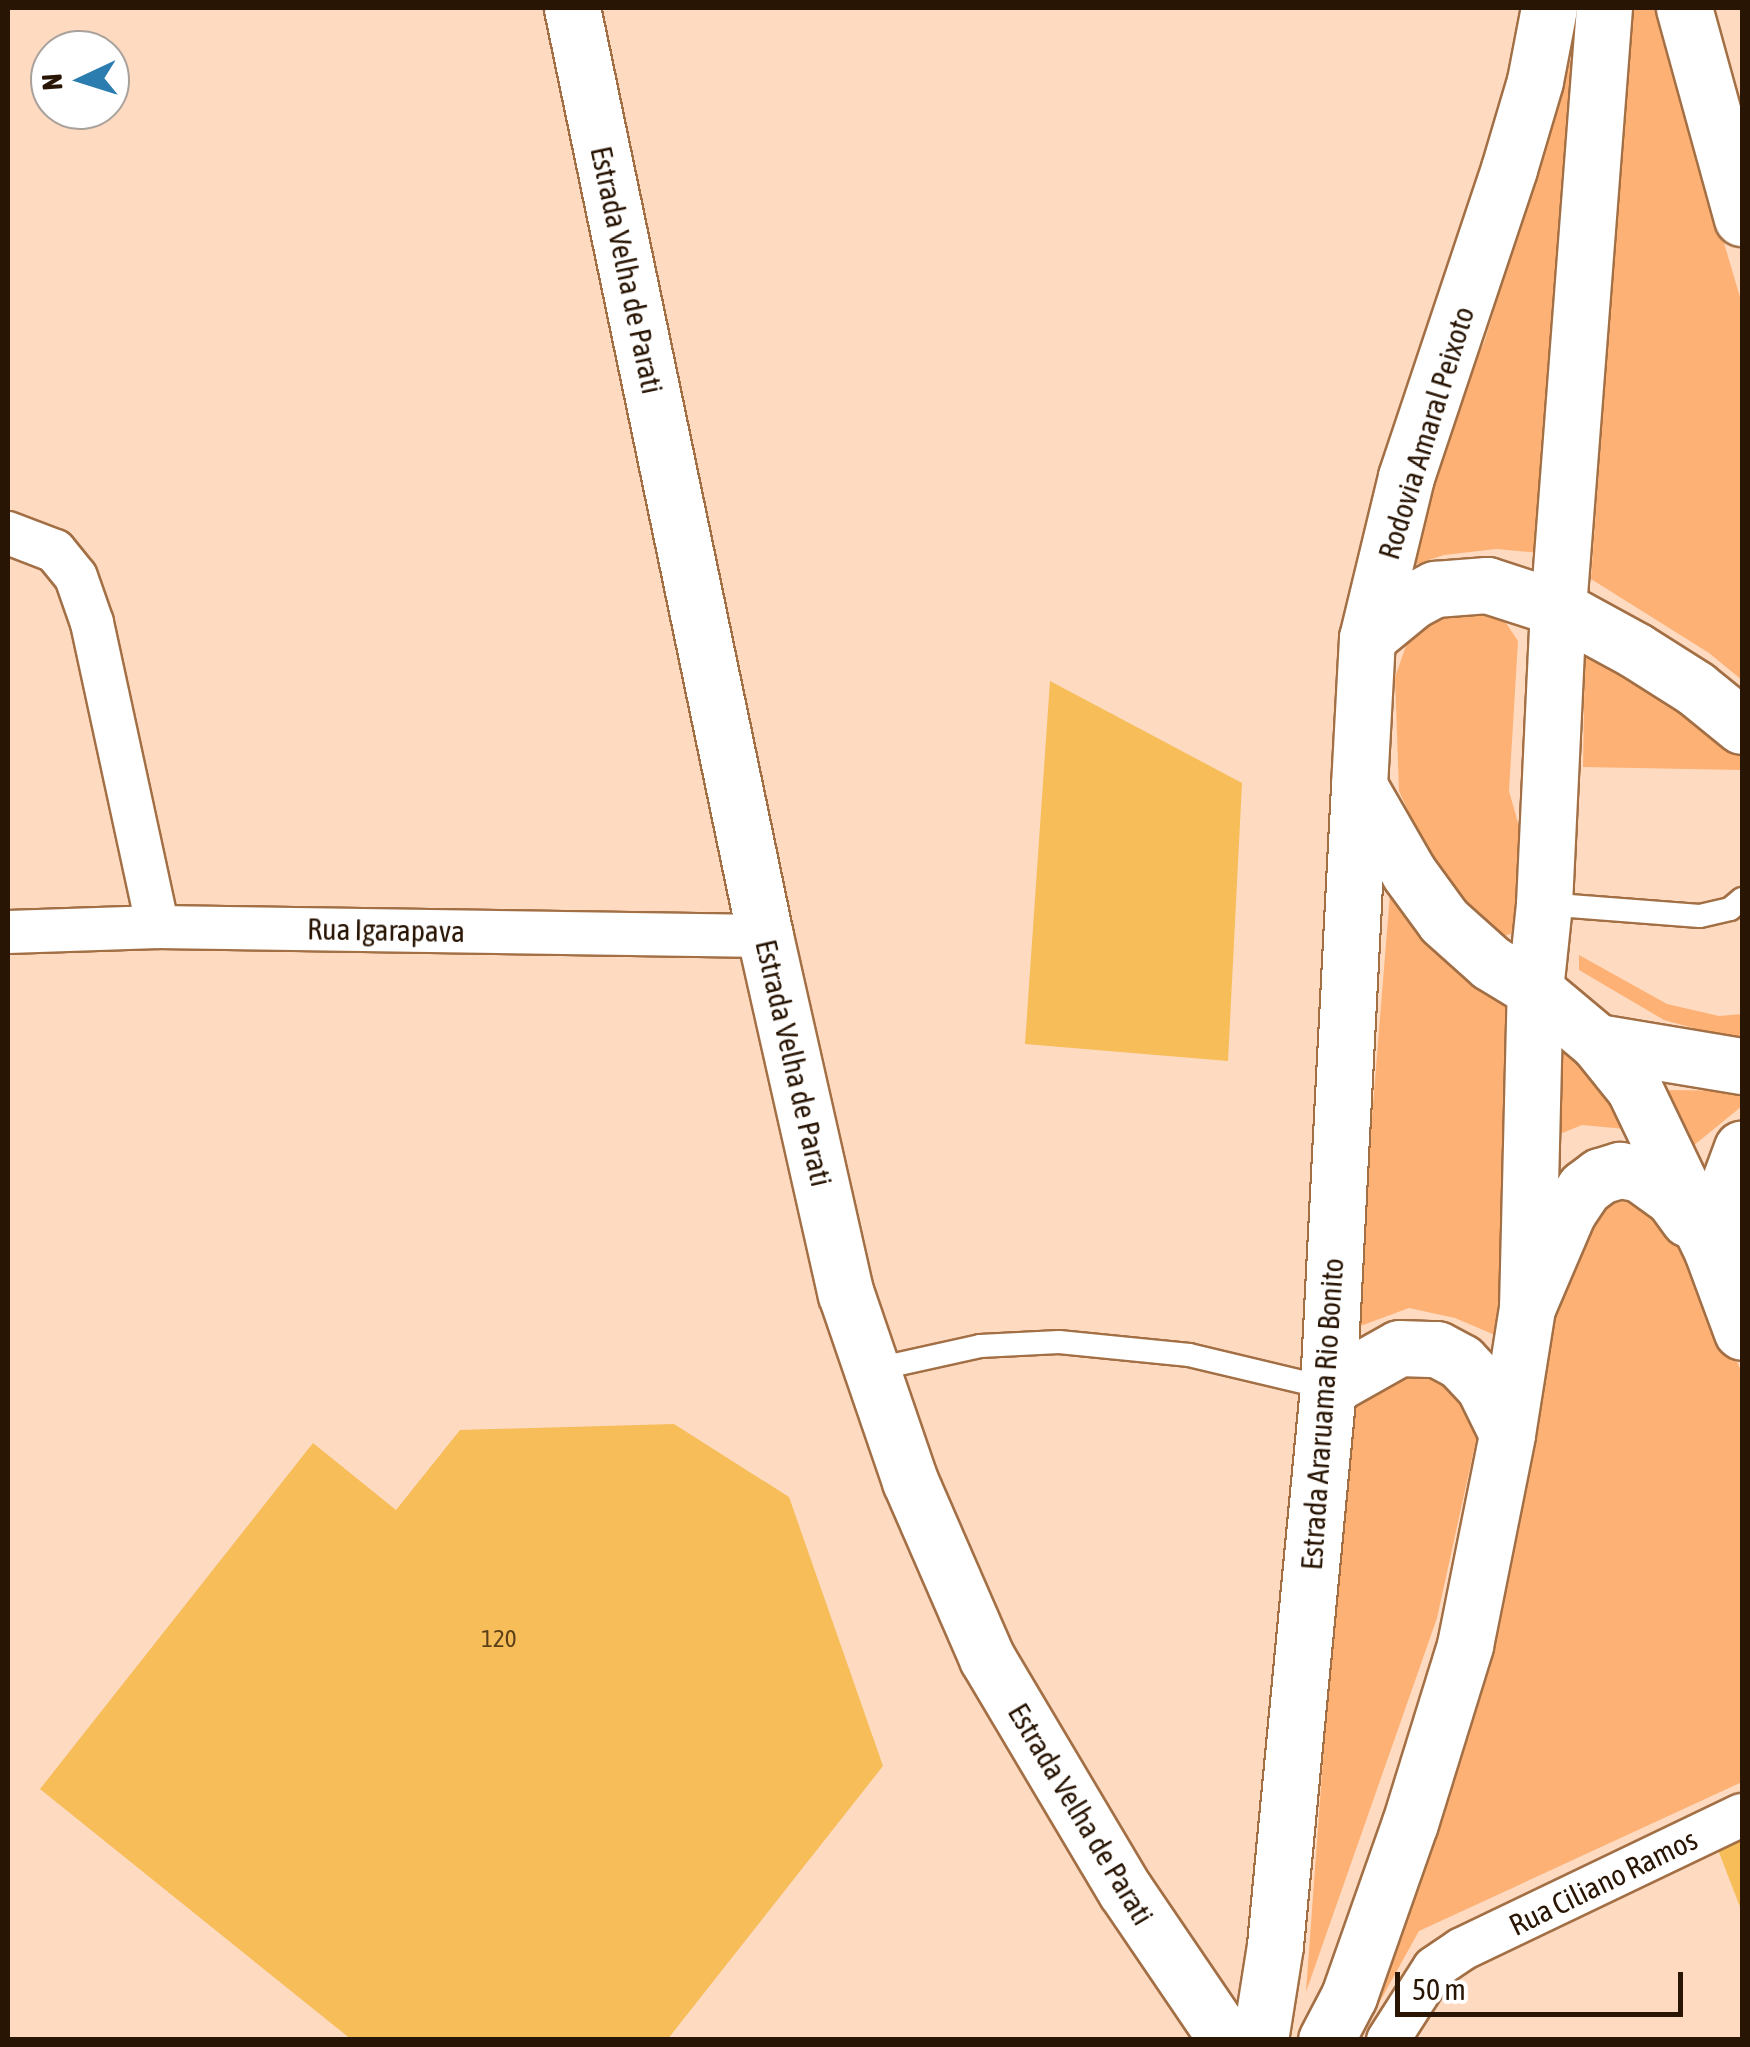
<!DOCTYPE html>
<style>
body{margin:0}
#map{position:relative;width:1750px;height:2047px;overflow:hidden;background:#fddac0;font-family:"Asap Condensed",sans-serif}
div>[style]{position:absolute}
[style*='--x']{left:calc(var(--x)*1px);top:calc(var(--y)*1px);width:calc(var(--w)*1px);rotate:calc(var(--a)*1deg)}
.green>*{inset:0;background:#fdb174}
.building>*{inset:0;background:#f6bd59}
.roads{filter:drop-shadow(2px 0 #a36f45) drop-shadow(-2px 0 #a36f45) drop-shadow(0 2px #a36f45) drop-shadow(0 -2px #a36f45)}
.lane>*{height:22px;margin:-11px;padding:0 11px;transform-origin:11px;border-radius:11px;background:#fff}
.street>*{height:42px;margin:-21px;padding:0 21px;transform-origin:21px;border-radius:21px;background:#fff}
.secondary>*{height:55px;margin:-27.5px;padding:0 27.5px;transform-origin:27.5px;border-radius:27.5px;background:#fff}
.primary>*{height:55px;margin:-27.5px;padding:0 27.5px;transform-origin:27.5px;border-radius:27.5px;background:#fff}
.highway>*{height:55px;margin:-27.5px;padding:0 27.5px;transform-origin:27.5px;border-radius:27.5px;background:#fff}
span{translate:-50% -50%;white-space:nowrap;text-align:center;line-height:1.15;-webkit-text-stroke:8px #fff;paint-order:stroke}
.number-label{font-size:25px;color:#5c3f19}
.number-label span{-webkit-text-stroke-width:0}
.street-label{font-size:30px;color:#291504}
.frame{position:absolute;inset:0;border:10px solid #291504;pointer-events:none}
.north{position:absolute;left:30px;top:30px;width:100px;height:100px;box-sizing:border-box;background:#fff;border:2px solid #a9a19b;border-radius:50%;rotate:266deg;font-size:28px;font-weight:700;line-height:40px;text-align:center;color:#291504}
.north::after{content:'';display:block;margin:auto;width:35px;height:45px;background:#2a7dae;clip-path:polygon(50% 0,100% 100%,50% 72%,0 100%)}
.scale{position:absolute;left:1395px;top:1972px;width:288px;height:45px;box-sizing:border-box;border:5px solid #291504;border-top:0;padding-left:12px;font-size:30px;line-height:35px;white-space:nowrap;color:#291504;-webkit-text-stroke:8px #fff;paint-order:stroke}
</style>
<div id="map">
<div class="green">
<i style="clip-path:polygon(1632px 8px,1655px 8px,1742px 304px,1742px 680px,1709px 653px,1591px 579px)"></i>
<i style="clip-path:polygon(1574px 49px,1541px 553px,1496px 549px,1444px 555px,1399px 570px,1428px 452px,1484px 343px)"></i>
<i style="clip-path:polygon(1447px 602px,1494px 605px,1518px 641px,1509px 791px,1526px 851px,1529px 927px,1494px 940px,1445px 891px,1399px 791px,1395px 677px,1412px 629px)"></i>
<i style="clip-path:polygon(1585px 649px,1682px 708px,1742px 757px,1742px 770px,1583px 767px)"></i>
<i style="clip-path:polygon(1390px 894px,1448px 953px,1525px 1010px,1495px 1335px,1455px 1318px,1409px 1308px,1355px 1328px)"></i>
<i style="clip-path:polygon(1579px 955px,1667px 1004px,1719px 1016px,1742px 1014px,1742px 1036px,1729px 1038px,1664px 1020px,1579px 970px)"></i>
<i style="clip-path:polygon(1544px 1030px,1594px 1075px,1625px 1129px,1582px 1125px,1540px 1142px)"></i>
<i style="clip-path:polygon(1666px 1090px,1742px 1091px,1742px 1106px,1693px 1146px)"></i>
<i style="clip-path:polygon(1633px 1192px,1668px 1206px,1742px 1373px,1742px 1782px,1419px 1931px,1359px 2039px,1337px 2040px,1557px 1276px,1604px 1201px)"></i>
<i style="clip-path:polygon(1435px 1365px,1480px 1422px,1437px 1618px,1306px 1992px,1349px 1403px,1364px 1384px)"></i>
</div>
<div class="building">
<i style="clip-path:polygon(1050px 681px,1242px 783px,1228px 1061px,1025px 1044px)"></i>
<i style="clip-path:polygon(674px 1424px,789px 1497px,883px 1766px,667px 2040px,352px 2040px,40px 1789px,313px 1443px,396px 1510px,460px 1430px)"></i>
<i style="clip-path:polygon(1742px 1830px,1742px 1912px,1715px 1842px)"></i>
</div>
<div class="roads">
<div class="lane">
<i style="--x:1544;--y:904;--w:156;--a:4.4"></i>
<i style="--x:1700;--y:916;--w:31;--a:-13"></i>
<i style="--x:1730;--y:909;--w:16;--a:-40"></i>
<i style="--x:872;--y:1370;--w:111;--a:-12.5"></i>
<i style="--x:980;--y:1346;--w:79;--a:-2.9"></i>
<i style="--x:1059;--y:1342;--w:131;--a:5.7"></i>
<i style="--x:1189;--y:1355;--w:143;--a:13.4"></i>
</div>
<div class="street">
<i style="--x:8;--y:533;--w:50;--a:21"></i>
<i style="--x:55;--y:551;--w:33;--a:51"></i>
<i style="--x:76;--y:577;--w:49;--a:70.8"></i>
<i style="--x:92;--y:623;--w:311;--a:77.8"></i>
<i style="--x:8;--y:932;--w:150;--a:-1.9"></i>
<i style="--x:158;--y:927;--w:607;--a:0.85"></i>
<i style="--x:1388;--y:2040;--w:85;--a:-57.4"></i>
<i style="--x:1434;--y:1968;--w:34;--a:-34"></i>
<i style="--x:1462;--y:1949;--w:310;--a:-25.6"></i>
</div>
<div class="secondary">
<i style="--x:572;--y:8;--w:948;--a:78.25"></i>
<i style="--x:765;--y:936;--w:367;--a:77.3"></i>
<i style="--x:846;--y:1294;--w:198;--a:71.1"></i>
<i style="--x:910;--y:1481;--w:193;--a:66.5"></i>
<i style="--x:987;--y:1658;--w:270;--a:59.3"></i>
<i style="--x:1125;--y:1890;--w:181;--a:55.8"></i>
</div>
<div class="primary">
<i style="--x:1328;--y:1388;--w:81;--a:-29.4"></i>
<i style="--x:1399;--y:1348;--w:38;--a:2"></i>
<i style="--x:1437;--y:1349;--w:27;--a:28"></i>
<i style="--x:1461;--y:1362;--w:34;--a:47"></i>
<i style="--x:1484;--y:1387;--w:52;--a:63.9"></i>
<i style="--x:1260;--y:2040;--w:96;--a:-81"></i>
<i style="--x:1275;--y:1945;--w:560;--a:-84.56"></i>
<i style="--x:1328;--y:1388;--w:603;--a:-87.05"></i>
<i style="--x:1326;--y:2040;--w:50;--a:-62.4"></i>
<i style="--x:1349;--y:1996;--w:183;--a:-70.6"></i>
<i style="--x:1410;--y:1823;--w:186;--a:-72.8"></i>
<i style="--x:1465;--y:1645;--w:215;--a:-78.7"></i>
<i style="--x:1507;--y:1434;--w:128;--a:-81"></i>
<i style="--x:1527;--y:1308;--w:318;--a:-88.6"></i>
<i style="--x:1535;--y:990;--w:86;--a:-84"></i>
<i style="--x:1544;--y:904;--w:296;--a:-87.3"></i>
<i style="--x:1558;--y:608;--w:602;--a:-85.62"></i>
</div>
<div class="highway">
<i style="--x:1549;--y:8;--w:74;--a:100.9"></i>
<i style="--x:1535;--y:81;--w:92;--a:106.5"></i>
<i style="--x:1509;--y:169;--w:325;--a:108.5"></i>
<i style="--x:1406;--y:477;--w:166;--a:103.6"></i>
<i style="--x:1367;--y:638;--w:148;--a:93.1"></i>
<i style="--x:1359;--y:786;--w:100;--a:60.1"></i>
<i style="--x:1409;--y:873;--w:59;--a:53.9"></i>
<i style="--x:1444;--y:921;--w:63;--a:41.8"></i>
<i style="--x:1491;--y:963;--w:52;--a:31.5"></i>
<i style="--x:1535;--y:990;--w:81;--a:40"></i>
<i style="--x:1597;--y:1042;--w:59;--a:51.2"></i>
<i style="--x:1634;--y:1088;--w:181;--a:64.4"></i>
<i style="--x:1712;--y:1251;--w:86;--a:69.7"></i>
<i style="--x:1684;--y:8;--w:218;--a:74.6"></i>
<i style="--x:1367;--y:638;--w:58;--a:-39.4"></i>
<i style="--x:1412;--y:601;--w:26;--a:-28"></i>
<i style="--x:1435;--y:589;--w:52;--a:-4.4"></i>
<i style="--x:1487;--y:585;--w:75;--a:17.9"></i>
<i style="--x:1558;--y:608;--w:88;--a:28.6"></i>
<i style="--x:1635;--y:650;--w:71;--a:32.3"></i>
<i style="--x:1695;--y:688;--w:60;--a:39"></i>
<i style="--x:1597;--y:1042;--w:147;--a:9.4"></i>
<i style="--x:1728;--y:1260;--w:61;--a:-94.7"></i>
<i style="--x:1723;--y:1199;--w:54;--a:-69.6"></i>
<i style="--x:1527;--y:1308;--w:104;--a:-66.9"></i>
<i style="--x:1568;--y:1212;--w:29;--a:-56"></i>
<i style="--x:1584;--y:1188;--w:20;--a:-37"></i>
<i style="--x:1600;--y:1176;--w:21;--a:-17"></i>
<i style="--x:1620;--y:1170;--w:20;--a:11"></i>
<i style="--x:1640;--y:1174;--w:41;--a:36"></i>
<i style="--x:1673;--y:1198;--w:26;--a:54"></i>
</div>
</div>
<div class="number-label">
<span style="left:499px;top:1638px">120</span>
</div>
<div class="street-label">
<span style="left:627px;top:270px;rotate:78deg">Estrada Velha de Parati</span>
<span style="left:1426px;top:433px;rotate:-73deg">Rodovia Amaral Peixoto</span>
<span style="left:386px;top:930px;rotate:1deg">Rua Igarapava</span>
<span style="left:794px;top:1063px;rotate:77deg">Estrada Velha de Parati</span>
<span style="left:1322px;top:1414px;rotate:-86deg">Estrada Araruama Rio Bonito</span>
<span style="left:1081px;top:1814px;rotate:59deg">Estrada Velha de Parati</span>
<span style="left:1603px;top:1882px;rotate:-26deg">Rua Ciliano Ramos</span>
</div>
<div class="frame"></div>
<div class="north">N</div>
<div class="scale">50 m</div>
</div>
